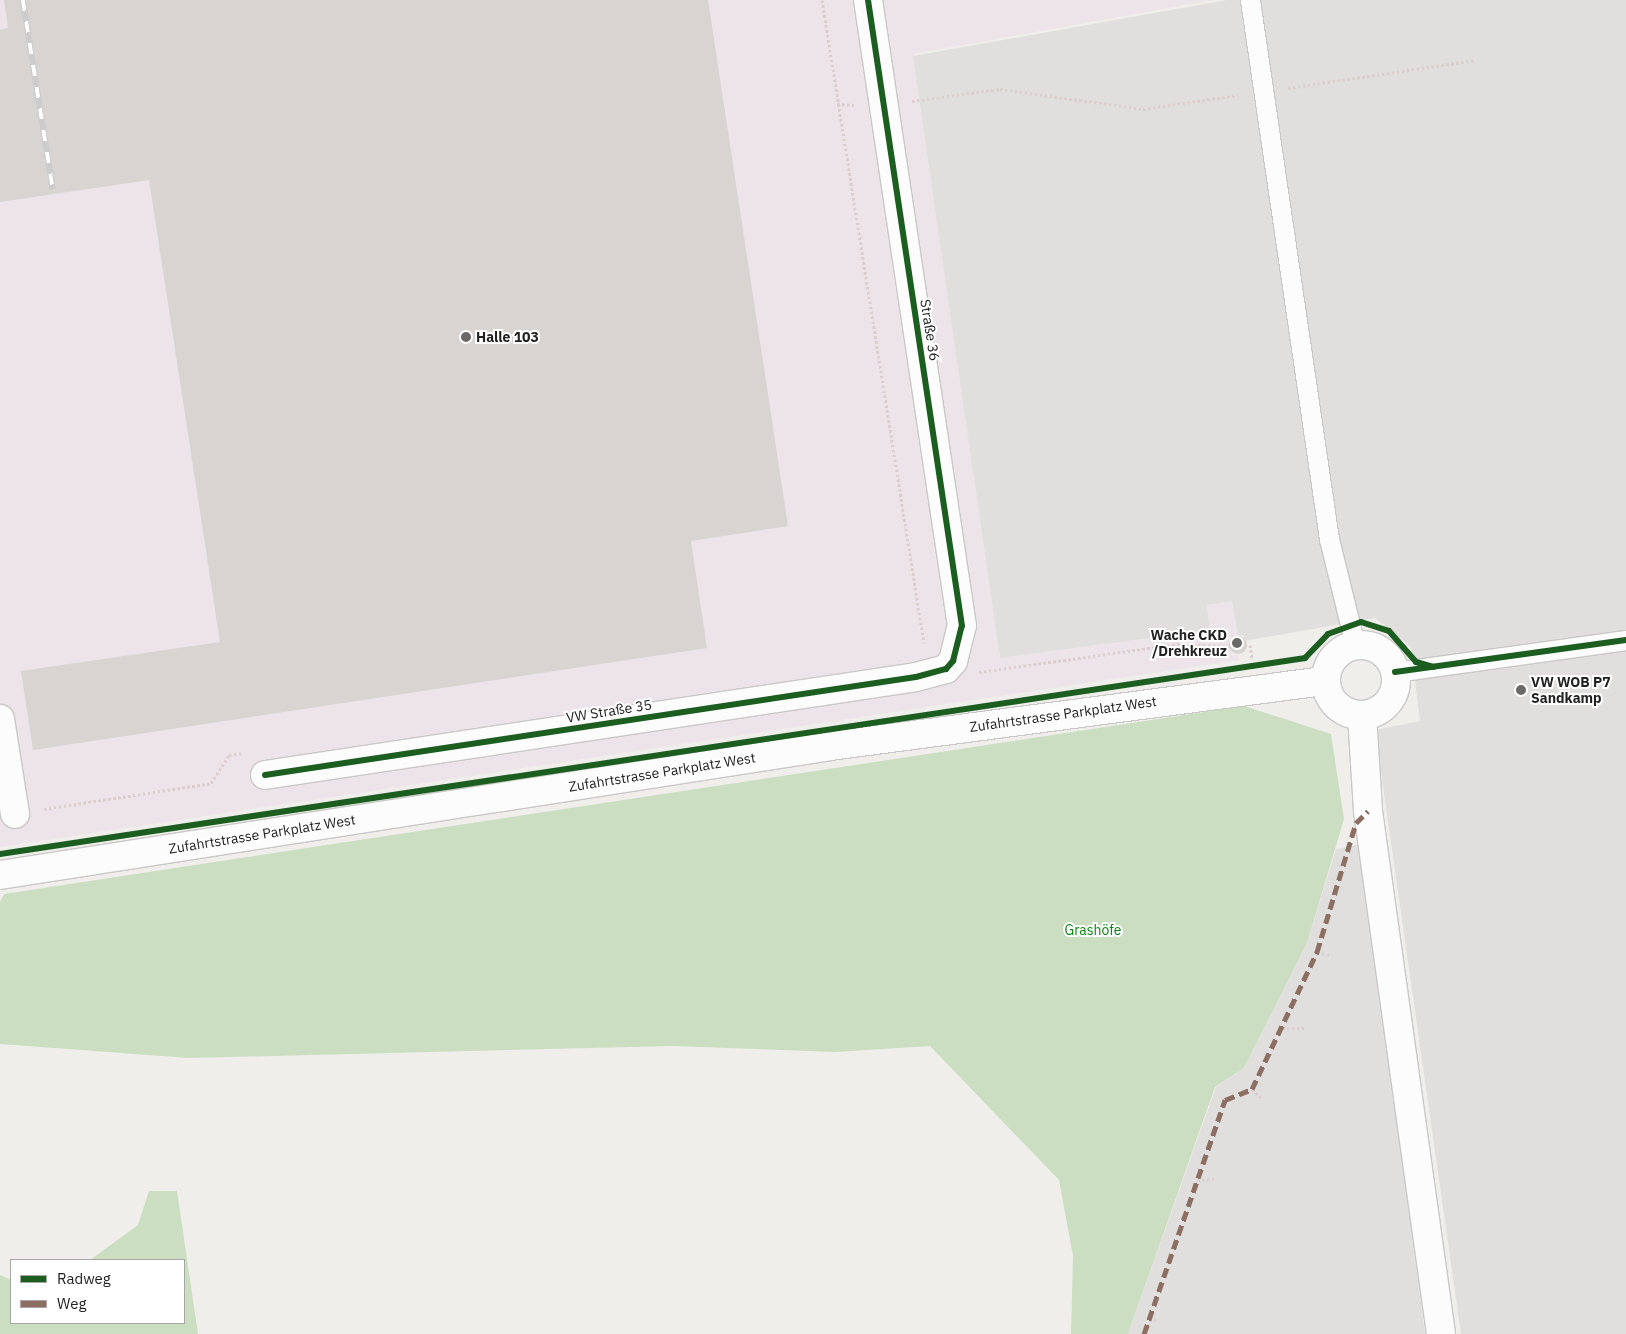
<!DOCTYPE html>
<meta charset="utf-8">
<style>
body{margin:0}
#map{position:relative;width:1626px;height:1334px;overflow:hidden;background:#f0eeeb;font-family:"IBM Plex Sans",sans-serif}
div>[style]{position:absolute}
[style*='--x']{left:calc(var(--x)*1px);top:calc(var(--y)*1px);width:calc(var(--w)*1px);rotate:calc(var(--a)*1deg)}
.industrial>*{inset:0;background:#ede4e9}
.forest>*{inset:0;background:#cbdec1}
.parking>*{inset:0;background:#e0dfde}
.building>*{inset:0;background:#d7d4d2}
.round{border-radius:50%}
.path>*{height:3px;margin-top:-1.5px;transform-origin:0;background:repeating-linear-gradient(90deg,#dccecd 0 2.5px,transparent 0 5px)}
.roads{filter:drop-shadow(1px 0 #c9c8c7) drop-shadow(-1px 0 #c9c8c7) drop-shadow(0 1px #c9c8c7) drop-shadow(0 -1px #c9c8c7)}
.service>*{height:19px;margin:-9.5px;padding:0 9.5px;transform-origin:9.5px;border-radius:9.5px;background:#fdfcfc}
.minor>*{height:28px;margin:-14px;padding:0 14px;transform-origin:14px;border-radius:14px;background:#fdfcfc}
.minor>.ring{margin:-14px;padding:0;box-sizing:content-box;background:none;border:28px solid #fdfcfc;border-radius:50%}
.rail>*{height:5.5px;margin-top:-2.75px;transform-origin:0;background:repeating-linear-gradient(90deg,#fff 0 11px,#ccc 0 22px);box-sizing:border-box;border-block:1px solid #ccc}
.quiet>*{height:5px;margin-top:-2.5px;transform-origin:0;background:repeating-linear-gradient(90deg,#8d6e63 0 10px,transparent 0 15px)}
.cycleway>*{height:6px;margin:-3px;padding:0 3px;transform-origin:3px;border-radius:3px;background:#1b5e20}
.dots>*{width:14px;height:14px;translate:-50% -50%;box-sizing:border-box;border:2px solid #fff;border-radius:50%}
span{translate:-50% -50%;white-space:nowrap;text-align:center;line-height:1.15;-webkit-text-stroke:4px #fff;paint-order:stroke}
.street-label{font-size:14px;color:#222}
.poi-label{font-size:14px;color:#222;font-weight:700}
.left{translate:0 -50%;text-align:left}
.right{translate:-100% -50%;text-align:right}
.park-label{font-size:14px;color:#0c8416}
.legend{position:absolute;left:10px;top:1259px;width:175px;height:65px;box-sizing:border-box;background:#fff;border:1px solid #a7a7a7;margin:0;padding:6px 9px;list-style:none;font-size:15px;color:#222}
.legend li{display:flex;align-items:center;gap:10px;height:25px}
.legend b{width:25px;border:1px solid #a7a7a7}
</style>
<div id="map">
<div class="industrial">
<i style="clip-path:polygon(0 0,1213px 0,914px 54px,1000px 658px,1210px 630px,1207px 605px,1232px 601px,1238px 636px,1229px 638px,1232px 655px,1238px 654px,1239px 660px,0 847px)"></i>
</div>
<div class="forest">
<i style="clip-path:polygon(1244px 706px,1331px 734px,1344px 819px,1307px 943px,1244px 1068px,1215px 1087px,1128px 1334px,1071px 1334px,1073px 1256px,1059px 1180px,930px 1046px,835px 1052px,673px 1046px,189px 1058px,0 1044px,0 902px,4px 894px)"></i>
<i style="clip-path:polygon(149px 1191px,177px 1191px,198px 1334px,0 1334px,0 1275px,11px 1280px,11px 1323px,184px 1323px,184px 1260px,90px 1260px,138px 1225px)"></i>
</div>
<div class="parking">
<i style="clip-path:polygon(1227px 0,1626px 0,1626px 1334px,1461px 1334px,1375px 730px,1420px 721px,1411px 647px,1375px 618px,1244px 641px,1243px 635px,1238px 636px,1232px 601px,1207px 605px,1210px 630px,1000px 658px,913px 56px)"></i>
<i style="clip-path:polygon(1361px 844px,1425px 1334px,1128px 1334px,1216px 1087px,1244px 1068px,1307px 943px,1336px 849px)"></i>
</div>
<div class="building">
<i style="clip-path:polygon(4px 0,708px 0,788px 526px,691px 541px,707px 648px,33px 750px,21px 671px,220px 642px,149px 180px,0 202px,0 30px,8px 28px)"></i>
<i class="round" style="left:1229px;top:636px;width:18px;height:18px"></i>
</div>
<div class="path">
<i style="--x:822;--y:0;--w:651;--a:80.99"></i>
<i style="--x:1288;--y:88;--w:190;--a:-8.5"></i>
<i style="--x:912;--y:101;--w:89;--a:-7.8"></i>
<i style="--x:1000;--y:89;--w:144;--a:8"></i>
<i style="--x:1143;--y:109;--w:96;--a:-8.4"></i>
<i style="--x:837;--y:104;--w:17;--a:3"></i>
<i style="--x:1245;--y:645;--w:5;--a:0"></i>
<i style="--x:1250;--y:645;--w:15;--a:82"></i>
<i style="--x:979;--y:672;--w:201;--a:-8"></i>
<i style="--x:1178;--y:644;--w:53;--a:2.2"></i>
<i style="--x:44;--y:809;--w:169;--a:-8.8"></i>
<i style="--x:211;--y:783;--w:33;--a:-57"></i>
<i style="--x:229;--y:755;--w:14;--a:-8"></i>
<i style="--x:1317;--y:952;--w:13;--a:13"></i>
<i style="--x:1282;--y:1028;--w:23;--a:0"></i>
<i style="--x:1252;--y:1089;--w:14;--a:45"></i>
<i style="--x:1197;--y:1180;--w:17;--a:-3"></i>
<i style="--x:1149;--y:1320;--w:9;--a:-6"></i>
</div>
<div class="roads">
<div class="service">
<i style="--x:1250;--y:0;--w:545;--a:81.66"></i>
<i style="--x:1329;--y:539;--w:109;--a:76.2"></i>
<i style="--x:1395;--y:672;--w:233;--a:-7.9"></i>
</div>
<div class="minor">
<i class="ring" style="left:1326px;top:645px;width:42px;height:42px"></i>
<i style="--x:1362;--y:715;--w:96;--a:86.4"></i>
<i style="--x:1368;--y:811;--w:528;--a:82.05"></i>
<i style="--x:0;--y:719;--w:96;--a:81"></i>
<i style="--x:265;--y:775;--w:658;--a:-8.56"></i>
<i style="--x:916;--y:677;--w:31;--a:-15"></i>
<i style="--x:946;--y:669;--w:11;--a:-49"></i>
<i style="--x:953;--y:661;--w:36;--a:-76"></i>
<i style="--x:962;--y:626;--w:633;--a:-98.54"></i>
<i style="--x:0;--y:875;--w:840;--a:-8.83"></i>
<i style="--x:830;--y:746;--w:499;--a:-7.5"></i>
</div>
</div>
<div class="rail">
<i style="--x:23;--y:0;--w:192;--a:81"></i>
</div>
<div class="quiet">
<i style="--x:1144;--y:1334;--w:248;--a:-70.9"></i>
<i style="--x:1225;--y:1100;--w:29;--a:-22"></i>
<i style="--x:1252;--y:1089;--w:152;--a:-64.6"></i>
<i style="--x:1317;--y:952;--w:135;--a:-73.2"></i>
<i style="--x:1356;--y:823;--w:17;--a:-45"></i>
</div>
<div class="cycleway">
<i style="--x:1395;--y:672;--w:233;--a:-7.9"></i>
<i style="--x:265;--y:775;--w:658;--a:-8.56"></i>
<i style="--x:916;--y:677;--w:31;--a:-15"></i>
<i style="--x:946;--y:669;--w:11;--a:-49"></i>
<i style="--x:953;--y:661;--w:36;--a:-76"></i>
<i style="--x:962;--y:626;--w:633;--a:-98.54"></i>
<i style="--x:0;--y:854;--w:1320;--a:-8.54"></i>
<i style="--x:1305;--y:658;--w:33;--a:-46"></i>
<i style="--x:1328;--y:634;--w:35;--a:-20"></i>
<i style="--x:1361;--y:622;--w:29;--a:18"></i>
<i style="--x:1389;--y:631;--w:41;--a:48.9"></i>
<i style="--x:1416;--y:662;--w:18;--a:16"></i>
</div>
<div class="dots">
<i style="left:466px;top:337px;background:#6a6968"></i>
<i style="left:1237px;top:643px;background:#6a6968"></i>
<i style="left:1521px;top:690px;background:#6a6968"></i>
</div>
<div class="street-label">
<span style="left:930px;top:330px;rotate:81deg">Straße 36</span>
<span style="left:609px;top:711px;rotate:-9deg">VW Straße 35</span>
<span style="left:1063px;top:714px;rotate:-8deg">Zufahrtstrasse Parkplatz West</span>
<span style="left:662px;top:772px;rotate:-9deg">Zufahrtstrasse Parkplatz West</span>
<span style="left:262px;top:834px;rotate:-9deg">Zufahrtstrasse Parkplatz West</span>
</div>
<div class="poi-label">
<span class="left" style="left:476px;top:337px">Halle 103</span>
<span class="right" style="left:1227px;top:643px">Wache CKD<br>/Drehkreuz</span>
<span class="left" style="left:1531px;top:690px">VW WOB P7<br>Sandkamp</span>
</div>
<div class="park-label">
<span style="left:1093px;top:930px">Grashöfe</span>
</div>
<ul class="legend">
<li><b style="height:6px;background:#1b5e20"></b>Radweg</li>
<li><b style="height:6px;background:#8d6e63"></b>Weg</li>
</ul>
</div>
